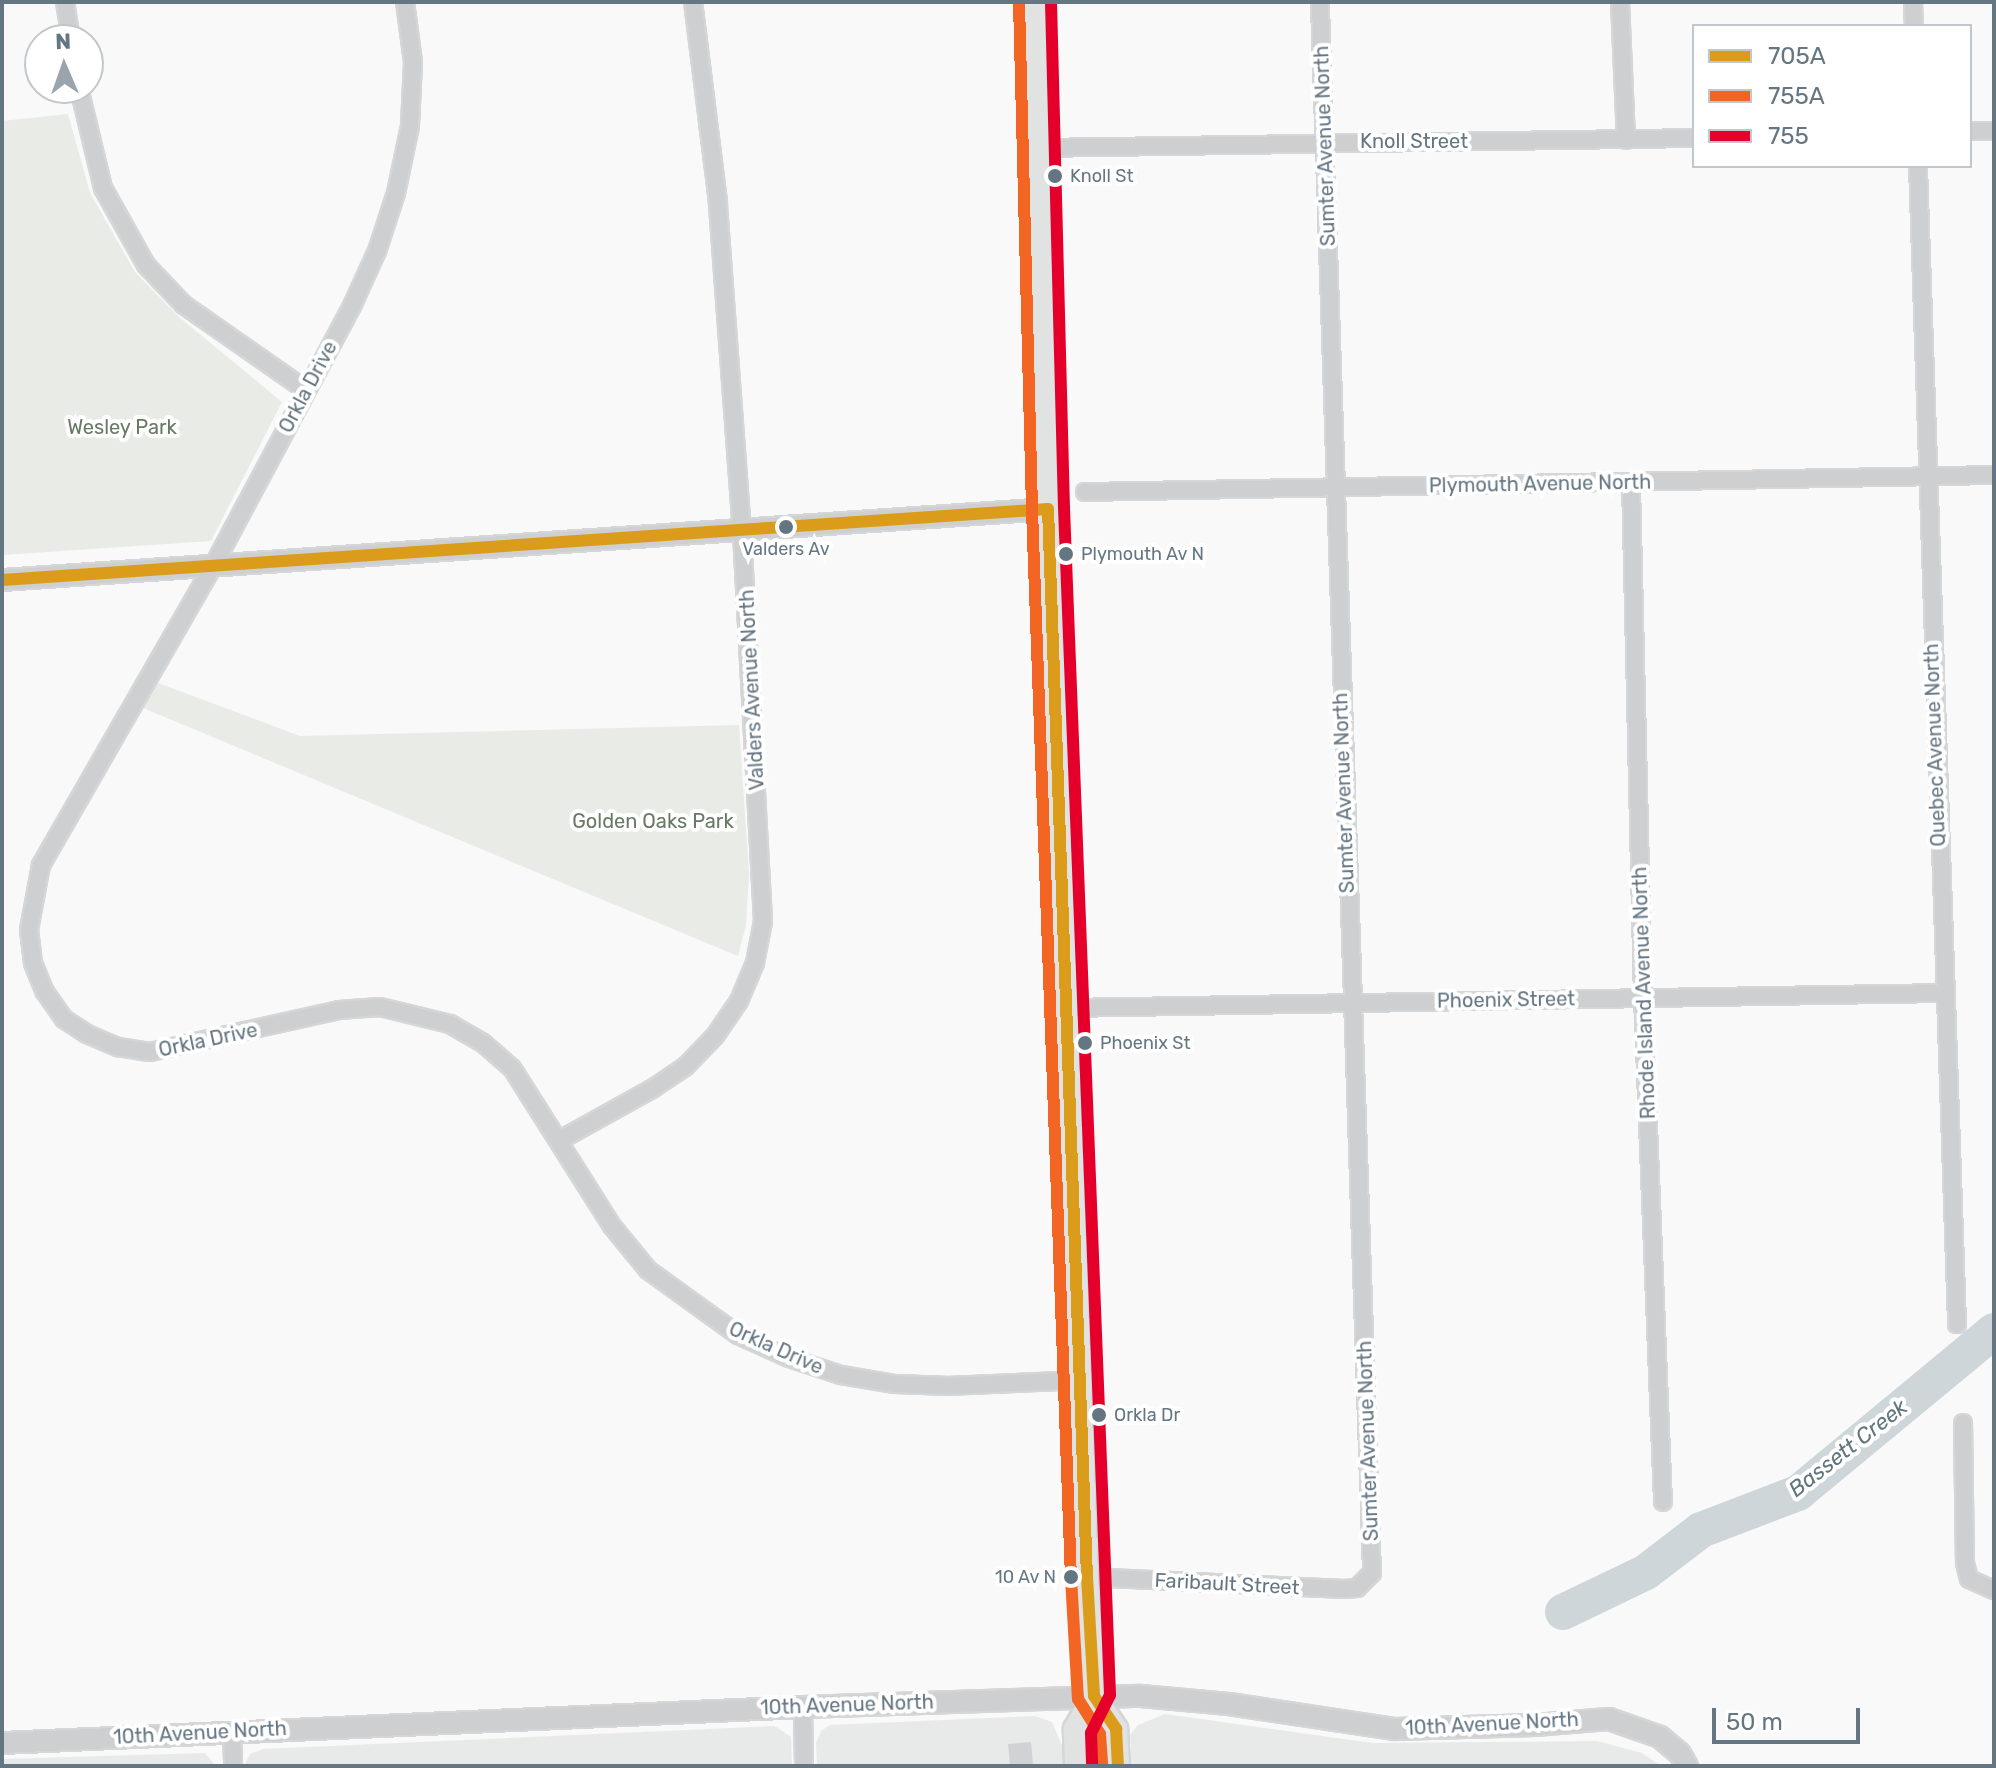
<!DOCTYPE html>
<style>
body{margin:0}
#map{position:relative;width:1996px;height:1768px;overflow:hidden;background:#f9f9f9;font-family:Rubik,sans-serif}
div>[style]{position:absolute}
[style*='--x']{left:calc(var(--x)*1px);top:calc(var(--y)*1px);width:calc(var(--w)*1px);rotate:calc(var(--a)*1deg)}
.built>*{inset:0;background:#e8e9e9}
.green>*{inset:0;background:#e8ebe6}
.river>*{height:36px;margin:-18px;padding:0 18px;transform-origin:18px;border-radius:18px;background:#ced6d9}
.building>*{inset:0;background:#d0d2d3;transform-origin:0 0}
.roads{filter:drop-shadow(2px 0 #d5d6d7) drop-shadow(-2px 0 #d5d6d7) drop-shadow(0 2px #d5d6d7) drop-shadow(0 -2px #d5d6d7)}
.minor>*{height:16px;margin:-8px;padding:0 8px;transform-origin:8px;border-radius:8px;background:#cecfd0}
.tertiary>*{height:20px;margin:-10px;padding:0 10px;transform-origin:10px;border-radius:10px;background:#cecfd0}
.secondary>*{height:22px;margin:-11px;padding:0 11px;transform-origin:11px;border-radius:11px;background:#e1e2e2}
.bus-1>*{height:12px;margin:-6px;padding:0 6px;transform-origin:6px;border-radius:6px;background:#da9c1a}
.bus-2>*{height:12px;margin:-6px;padding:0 6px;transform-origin:6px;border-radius:6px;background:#f26522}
.bus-3>*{height:12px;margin:-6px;padding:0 6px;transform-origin:6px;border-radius:6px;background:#e4002b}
.dots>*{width:22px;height:22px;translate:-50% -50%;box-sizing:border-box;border:4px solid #fff;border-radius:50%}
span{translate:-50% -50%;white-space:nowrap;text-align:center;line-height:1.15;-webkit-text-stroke:8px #fff;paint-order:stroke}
.bus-label{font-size:18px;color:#657683}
.left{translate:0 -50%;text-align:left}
.right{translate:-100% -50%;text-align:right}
.street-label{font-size:20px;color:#657683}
.park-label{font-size:20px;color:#687a64}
.water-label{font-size:22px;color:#60757c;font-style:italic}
.frame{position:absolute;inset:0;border:4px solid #657683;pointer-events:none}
.legend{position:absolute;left:1692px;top:24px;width:280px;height:144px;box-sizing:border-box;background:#fff;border:2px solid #c1c8cd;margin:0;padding:10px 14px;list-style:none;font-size:24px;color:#657683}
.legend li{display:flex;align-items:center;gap:16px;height:40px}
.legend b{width:40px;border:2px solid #c1c8cd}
.north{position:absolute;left:24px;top:24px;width:80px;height:80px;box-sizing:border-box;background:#fff;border:2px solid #c1c8cd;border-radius:50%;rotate:358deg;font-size:22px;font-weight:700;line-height:32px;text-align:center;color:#657683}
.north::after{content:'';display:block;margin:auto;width:28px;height:36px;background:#99a4ac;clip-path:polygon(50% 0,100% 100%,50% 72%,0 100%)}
.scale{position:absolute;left:1712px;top:1708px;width:148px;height:36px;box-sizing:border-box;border:4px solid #657683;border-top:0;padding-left:10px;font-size:24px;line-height:28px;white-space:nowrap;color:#657683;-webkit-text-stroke:6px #fff;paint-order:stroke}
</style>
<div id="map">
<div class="built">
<i style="clip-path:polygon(1165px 1714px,1373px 1743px,1597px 1741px,1642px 1753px,1661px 1766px,1131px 1766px,1130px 1735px,1138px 1725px)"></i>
<i style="clip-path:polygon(1035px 1716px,1052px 1722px,1064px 1750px,1064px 1766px,817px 1766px,816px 1743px,821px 1731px,830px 1725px)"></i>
<i style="clip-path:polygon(775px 1726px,791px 1737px,792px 1766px,244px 1766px,250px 1754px,263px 1749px)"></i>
<i style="clip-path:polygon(205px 1753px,216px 1766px,2px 1766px,2px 1759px)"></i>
</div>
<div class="green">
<i style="clip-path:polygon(68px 114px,90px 193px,135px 272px,179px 317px,282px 402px,211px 541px,2px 555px,2px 121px)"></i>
<i style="clip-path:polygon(158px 683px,300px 736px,739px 725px,749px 874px,746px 925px,738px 956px,143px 708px)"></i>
</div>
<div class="river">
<i style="--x:1563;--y:1612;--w:92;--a:-25.7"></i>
<i style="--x:1646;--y:1572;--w:69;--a:-37.4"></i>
<i style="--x:1701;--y:1530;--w:104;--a:-20.9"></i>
<i style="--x:1798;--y:1493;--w:254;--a:-39.6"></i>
</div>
<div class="building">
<i style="left:1031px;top:1742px;width:24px;height:23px;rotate:85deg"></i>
</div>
<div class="roads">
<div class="minor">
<i style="--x:65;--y:2;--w:38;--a:81"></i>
<i style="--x:405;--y:2;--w:61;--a:82.4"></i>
<i style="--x:413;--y:62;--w:64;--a:92.7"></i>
<i style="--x:410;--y:126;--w:68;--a:101.8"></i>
<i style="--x:396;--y:193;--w:61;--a:108.1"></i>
<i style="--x:377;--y:251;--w:60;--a:114.4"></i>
<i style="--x:352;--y:306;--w:295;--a:118.1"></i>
<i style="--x:213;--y:566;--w:345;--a:119.9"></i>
<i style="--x:41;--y:865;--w:66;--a:100.5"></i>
<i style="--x:29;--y:930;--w:33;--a:83"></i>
<i style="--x:33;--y:963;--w:31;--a:68"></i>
<i style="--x:45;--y:992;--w:33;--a:55"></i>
<i style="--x:64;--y:1019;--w:27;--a:33"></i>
<i style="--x:87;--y:1034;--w:34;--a:23"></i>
<i style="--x:118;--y:1047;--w:32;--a:9"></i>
<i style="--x:150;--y:1052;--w:194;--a:-12.5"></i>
<i style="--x:339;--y:1010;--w:41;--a:-4.2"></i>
<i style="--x:380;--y:1007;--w:72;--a:13.7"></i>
<i style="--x:450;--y:1024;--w:38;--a:30"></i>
<i style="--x:483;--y:1043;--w:38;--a:41"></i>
<i style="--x:512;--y:1068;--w:187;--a:57.7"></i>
<i style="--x:612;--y:1226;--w:57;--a:50.7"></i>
<i style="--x:648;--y:1270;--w:111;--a:35.8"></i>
<i style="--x:738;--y:1335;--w:56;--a:24.3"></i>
<i style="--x:789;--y:1358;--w:55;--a:18.1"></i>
<i style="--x:841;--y:1375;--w:55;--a:9.5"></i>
<i style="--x:895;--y:1384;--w:55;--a:2.1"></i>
<i style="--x:950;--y:1386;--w:131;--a:-2.6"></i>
<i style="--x:1620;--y:2;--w:138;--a:87.5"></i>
<i style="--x:1913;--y:2;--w:24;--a:88"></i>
<i style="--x:79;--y:88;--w:103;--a:76.5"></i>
<i style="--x:103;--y:188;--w:88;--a:60.8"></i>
<i style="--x:146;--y:265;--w:55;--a:46.5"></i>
<i style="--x:184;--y:305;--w:149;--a:34.9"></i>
<i style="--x:1970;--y:131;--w:24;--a:0"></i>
<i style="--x:1039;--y:148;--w:655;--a:-0.87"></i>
<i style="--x:1918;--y:166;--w:1159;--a:88.07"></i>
<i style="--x:1631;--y:483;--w:515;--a:88.67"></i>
<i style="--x:1643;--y:998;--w:504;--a:87.73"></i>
<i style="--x:1085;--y:492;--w:909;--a:-1.07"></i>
<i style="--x:1067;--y:1008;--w:877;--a:-0.98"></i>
<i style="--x:560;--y:1140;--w:105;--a:-29"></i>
<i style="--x:652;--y:1089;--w:41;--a:-34.1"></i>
<i style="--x:686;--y:1066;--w:42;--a:-46"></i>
<i style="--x:715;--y:1036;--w:42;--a:-55.6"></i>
<i style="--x:739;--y:1001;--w:41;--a:-67.2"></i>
<i style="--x:755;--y:963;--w:43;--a:-79.2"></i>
<i style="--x:763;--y:921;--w:390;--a:-93.1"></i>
<i style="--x:742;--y:532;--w:331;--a:-94.2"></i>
<i style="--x:718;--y:202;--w:202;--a:-97.1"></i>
<i style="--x:1963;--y:1423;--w:140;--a:89.2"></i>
<i style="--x:1965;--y:1563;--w:16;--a:76"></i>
<i style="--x:1969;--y:1579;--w:27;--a:24"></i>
<i style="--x:1087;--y:1577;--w:257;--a:2.7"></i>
<i style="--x:1344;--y:1589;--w:13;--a:-4"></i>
<i style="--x:1357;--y:1588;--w:21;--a:-45"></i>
<i style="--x:1372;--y:1573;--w:1572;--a:-91.9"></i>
<i style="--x:803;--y:1707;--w:59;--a:89"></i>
<i style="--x:232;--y:1732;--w:34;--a:88"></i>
</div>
<div class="tertiary">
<i style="--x:2;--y:580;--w:1048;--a:-3.88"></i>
<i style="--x:2;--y:1743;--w:802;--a:-2.57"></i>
<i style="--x:803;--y:1707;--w:338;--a:-1.9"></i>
<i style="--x:1141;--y:1696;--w:88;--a:5.2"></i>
<i style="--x:1229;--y:1704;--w:168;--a:8.6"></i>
<i style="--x:1395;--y:1729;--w:140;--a:-1.6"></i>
<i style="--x:1535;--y:1725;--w:74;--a:-4.6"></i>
<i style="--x:1609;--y:1719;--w:54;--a:19.4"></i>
<i style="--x:1660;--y:1737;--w:26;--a:40"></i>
<i style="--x:1680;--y:1754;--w:14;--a:60"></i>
</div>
<div class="secondary">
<i style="--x:1035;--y:2;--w:507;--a:88.53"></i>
<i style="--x:1048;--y:509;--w:1069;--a:87.91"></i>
<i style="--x:1087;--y:1577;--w:119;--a:86.6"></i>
<i style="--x:1094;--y:1696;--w:40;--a:56"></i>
<i style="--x:1116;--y:1729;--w:37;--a:87"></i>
<i style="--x:1076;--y:1766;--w:37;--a:-92"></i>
<i style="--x:1075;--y:1729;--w:38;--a:-60"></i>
</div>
</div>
<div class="bus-1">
<i style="--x:1048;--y:509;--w:1069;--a:87.91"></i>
<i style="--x:1087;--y:1577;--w:119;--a:86.6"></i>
<i style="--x:1094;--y:1696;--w:40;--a:56"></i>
<i style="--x:1116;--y:1729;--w:37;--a:87"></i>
<i style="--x:2;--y:580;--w:1048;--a:-3.88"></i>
</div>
<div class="bus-2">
<i style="--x:1019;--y:2;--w:508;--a:88.53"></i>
<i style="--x:1032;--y:510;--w:1069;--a:87.91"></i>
<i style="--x:1071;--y:1578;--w:121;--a:86.7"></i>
<i style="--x:1078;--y:1699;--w:41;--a:57.8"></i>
<i style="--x:1100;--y:1734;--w:32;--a:86"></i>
</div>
<div class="bus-3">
<i style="--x:1051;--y:2;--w:506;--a:88.53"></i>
<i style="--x:1064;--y:508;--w:1188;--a:87.78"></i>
<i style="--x:1110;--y:1695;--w:42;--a:116.6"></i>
<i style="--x:1091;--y:1733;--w:33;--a:88"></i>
</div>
<div class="dots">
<i style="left:1055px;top:176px;background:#657683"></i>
<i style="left:786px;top:527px;background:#657683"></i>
<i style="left:1066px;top:554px;background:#657683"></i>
<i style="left:1085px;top:1043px;background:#657683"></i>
<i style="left:1099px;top:1415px;background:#657683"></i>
<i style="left:1071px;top:1577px;background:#657683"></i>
</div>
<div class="bus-label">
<span class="left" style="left:1070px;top:176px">Knoll St</span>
<span style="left:786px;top:549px">Valders Av</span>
<span class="left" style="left:1081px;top:554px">Plymouth Av N</span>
<span class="left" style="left:1100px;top:1043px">Phoenix St</span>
<span class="left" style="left:1114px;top:1415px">Orkla Dr</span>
<span class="right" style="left:1056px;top:1577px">10 Av N</span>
</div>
<div class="street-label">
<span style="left:1414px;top:141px">Knoll Street</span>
<span style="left:1325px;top:146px;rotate:-92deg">Sumter Avenue North</span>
<span style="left:308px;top:387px;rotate:-62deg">Orkla Drive</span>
<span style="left:1540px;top:484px;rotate:-1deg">Plymouth Avenue North</span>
<span style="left:752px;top:690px;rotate:-93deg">Valders Avenue North</span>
<span style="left:1935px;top:745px;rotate:-92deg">Quebec Avenue North</span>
<span style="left:1344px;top:793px;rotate:-92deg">Sumter Avenue North</span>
<span style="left:1644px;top:993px;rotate:-92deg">Rhode Island Avenue North</span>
<span style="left:1506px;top:1000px;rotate:-1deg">Phoenix Street</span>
<span style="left:208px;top:1040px;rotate:-12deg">Orkla Drive</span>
<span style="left:776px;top:1348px;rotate:24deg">Orkla Drive</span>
<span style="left:1368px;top:1441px;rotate:-92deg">Sumter Avenue North</span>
<span style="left:1227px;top:1584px;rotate:3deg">Faribault Street</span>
<span style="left:847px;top:1705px;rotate:-2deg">10th Avenue North</span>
<span style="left:1492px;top:1724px;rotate:-3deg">10th Avenue North</span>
<span style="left:200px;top:1733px;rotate:-3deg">10th Avenue North</span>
</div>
<div class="park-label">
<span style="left:122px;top:427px">Wesley Park</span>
<span style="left:653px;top:821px">Golden Oaks Park</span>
</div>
<div class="water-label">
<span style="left:1848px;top:1448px;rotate:-38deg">Bassett Creek</span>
</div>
<div class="frame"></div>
<ul class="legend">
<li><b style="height:10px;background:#da9c1a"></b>705A</li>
<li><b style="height:10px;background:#f26522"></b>755A</li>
<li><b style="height:10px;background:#e4002b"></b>755</li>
</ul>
<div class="north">N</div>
<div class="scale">50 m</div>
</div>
